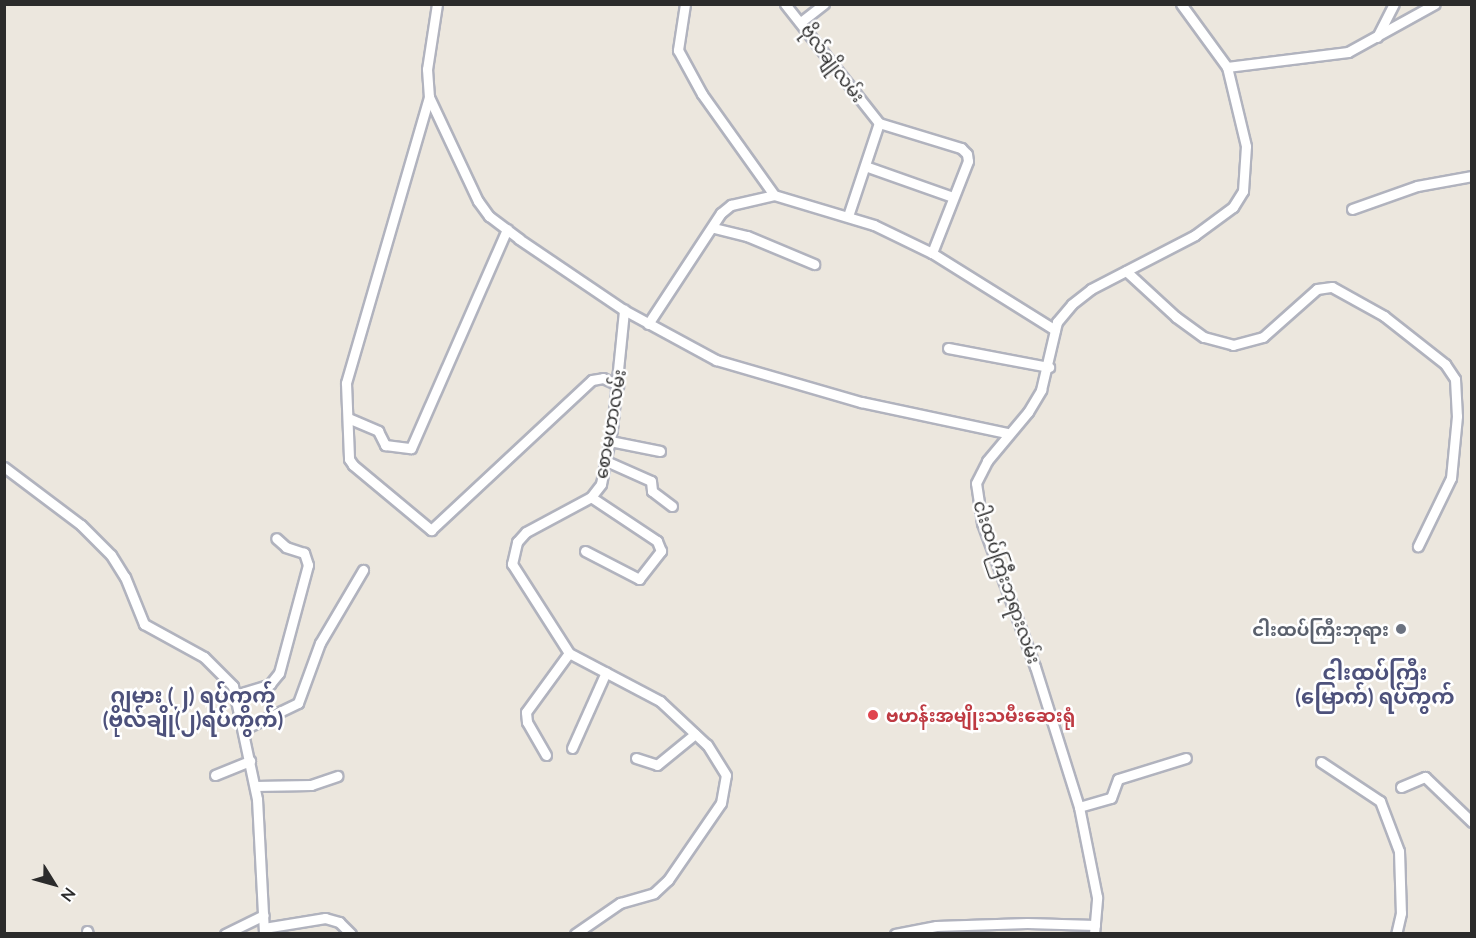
<!DOCTYPE html>
<meta charset="utf-8">
<style>
body{margin:0}
#map{position:relative;width:1476px;height:938px;overflow:hidden;background:#ece7de;font-family:Lato,"Noto Sans Myanmar",sans-serif}
div>[style]{position:absolute}
[style*='--x']{left:calc(var(--x)*1px);top:calc(var(--y)*1px);width:calc(var(--w)*1px);rotate:calc(var(--a)*1deg)}
.roads{filter:drop-shadow(2px 0 #b1b3be) drop-shadow(-2px 0 #b1b3be) drop-shadow(0 2px #b1b3be) drop-shadow(0 -2px #b1b3be)}
.minor>*{height:9px;margin:-4.5px;padding:0 4.5px;transform-origin:4.5px;border-radius:4.5px;background:#fff}
.dots>*{width:16px;height:16px;translate:-50% -50%;box-sizing:border-box;border:3px solid #fff;border-radius:50%}
span{translate:-50% -50%;white-space:nowrap;text-align:center;line-height:1.15;-webkit-text-stroke:5px #fff;paint-order:stroke}
.street-label{font-size:18px;color:#2b2b2b}
.worship-label{font-size:18px;color:#5b616d;font-weight:700}
.right{translate:-100% -50%;text-align:right}
.health-label{font-size:18px;color:#be3a42;font-weight:700}
.left{translate:0 -50%;text-align:left}
.quarter-label{font-size:21px;color:#4d517b;font-weight:700}
.frame{position:absolute;inset:0;border:6px solid #2b2b2b;pointer-events:none}
.north{position:absolute;left:24px;top:854px;width:60px;height:60px;-webkit-text-stroke:4px #fff;paint-order:stroke;rotate:127deg;font-size:16px;font-weight:700;line-height:24px;text-align:center;color:#2b2b2b}
.north::after{content:'';display:block;margin:auto;width:21px;height:27px;background:#2b2b2b;clip-path:polygon(50% 0,100% 100%,50% 72%,0 100%)}
</style>
<div id="map">
<div class="roads">
<div class="minor">
<i style="--x:437;--y:4;--w:66;--a:98.7"></i>
<i style="--x:427;--y:69;--w:28;--a:86"></i>
<i style="--x:429;--y:97;--w:115;--a:64.8"></i>
<i style="--x:478;--y:201;--w:19;--a:54"></i>
<i style="--x:489;--y:216;--w:38;--a:37"></i>
<i style="--x:519;--y:239;--w:127;--a:34.1"></i>
<i style="--x:624;--y:310;--w:105;--a:28.5"></i>
<i style="--x:716;--y:360;--w:151;--a:16.2"></i>
<i style="--x:861;--y:402;--w:149;--a:12"></i>
<i style="--x:685;--y:4;--w:47;--a:98.7"></i>
<i style="--x:678;--y:50;--w:50;--a:61.4"></i>
<i style="--x:702;--y:94;--w:124;--a:54.5"></i>
<i style="--x:785;--y:4;--w:152;--a:51.7"></i>
<i style="--x:802;--y:21;--w:28;--a:-38"></i>
<i style="--x:1377;--y:37;--w:37;--a:-63"></i>
<i style="--x:1227;--y:67;--w:122;--a:-7.1"></i>
<i style="--x:1348;--y:52;--w:99;--a:-28.9"></i>
<i style="--x:429;--y:97;--w:298;--a:106.2"></i>
<i style="--x:346;--y:383;--w:76;--a:87.7"></i>
<i style="--x:349;--y:459;--w:7;--a:56"></i>
<i style="--x:353;--y:465;--w:102;--a:39.8"></i>
<i style="--x:431;--y:530;--w:220;--a:-43"></i>
<i style="--x:592;--y:380;--w:11;--a:-10"></i>
<i style="--x:603;--y:378;--w:17;--a:25"></i>
<i style="--x:879;--y:123;--w:86;--a:17"></i>
<i style="--x:961;--y:148;--w:8;--a:45"></i>
<i style="--x:967;--y:154;--w:7;--a:82"></i>
<i style="--x:968;--y:161;--w:99;--a:111.4"></i>
<i style="--x:865;--y:166;--w:93;--a:19.4"></i>
<i style="--x:1352;--y:209;--w:69;--a:-19.5"></i>
<i style="--x:1417;--y:186;--w:56;--a:-10.3"></i>
<i style="--x:848;--y:216;--w:98;--a:-71.6"></i>
<i style="--x:714;--y:228;--w:34;--a:14"></i>
<i style="--x:747;--y:236;--w:73;--a:22.7"></i>
<i style="--x:1126;--y:271;--w:68;--a:42.6"></i>
<i style="--x:1176;--y:317;--w:34;--a:36"></i>
<i style="--x:1204;--y:337;--w:30;--a:15"></i>
<i style="--x:1233;--y:345;--w:31;--a:-15"></i>
<i style="--x:1263;--y:337;--w:72;--a:-41.6"></i>
<i style="--x:1317;--y:289;--w:15;--a:-8"></i>
<i style="--x:1332;--y:287;--w:60;--a:29.1"></i>
<i style="--x:1384;--y:316;--w:78;--a:38.2"></i>
<i style="--x:1445;--y:364;--w:18;--a:56"></i>
<i style="--x:1455;--y:379;--w:37;--a:87"></i>
<i style="--x:1457;--y:416;--w:62;--a:95.5"></i>
<i style="--x:1451;--y:478;--w:76;--a:115.9"></i>
<i style="--x:648;--y:324;--w:133;--a:-56.7"></i>
<i style="--x:721;--y:213;--w:13;--a:-39"></i>
<i style="--x:731;--y:205;--w:44;--a:-13.1"></i>
<i style="--x:774;--y:195;--w:104;--a:16.7"></i>
<i style="--x:874;--y:225;--w:64;--a:25.8"></i>
<i style="--x:932;--y:253;--w:145;--a:32"></i>
<i style="--x:948;--y:348;--w:103;--a:10.7"></i>
<i style="--x:348;--y:418;--w:33;--a:23"></i>
<i style="--x:378;--y:431;--w:16;--a:63"></i>
<i style="--x:385;--y:445;--w:26;--a:7"></i>
<i style="--x:411;--y:448;--w:239;--a:-66.3"></i>
<i style="--x:610;--y:441;--w:51;--a:11.3"></i>
<i style="--x:606;--y:461;--w:49;--a:24"></i>
<i style="--x:651;--y:481;--w:10;--a:84"></i>
<i style="--x:652;--y:491;--w:25;--a:37"></i>
<i style="--x:4;--y:467;--w:96;--a:37"></i>
<i style="--x:81;--y:525;--w:42;--a:45"></i>
<i style="--x:111;--y:555;--w:26;--a:58"></i>
<i style="--x:125;--y:577;--w:51;--a:68"></i>
<i style="--x:144;--y:624;--w:68;--a:28.8"></i>
<i style="--x:204;--y:657;--w:41;--a:45"></i>
<i style="--x:233;--y:686;--w:116;--a:78"></i>
<i style="--x:257;--y:799;--w:135;--a:87"></i>
<i style="--x:585;--y:551;--w:61;--a:27.4"></i>
<i style="--x:639;--y:579;--w:36;--a:-52"></i>
<i style="--x:661;--y:551;--w:11;--a:-112"></i>
<i style="--x:657;--y:541;--w:79;--a:-146.3"></i>
<i style="--x:235;--y:695;--w:37;--a:-17"></i>
<i style="--x:270;--y:684;--w:14;--a:-51"></i>
<i style="--x:279;--y:673;--w:112;--a:-75"></i>
<i style="--x:308;--y:565;--w:13;--a:-108"></i>
<i style="--x:304;--y:553;--w:19;--a:-162"></i>
<i style="--x:286;--y:547;--w:13;--a:-138"></i>
<i style="--x:244;--y:729;--w:60;--a:-25.7"></i>
<i style="--x:298;--y:703;--w:64;--a:-69.9"></i>
<i style="--x:320;--y:643;--w:85;--a:-59.5"></i>
<i style="--x:572;--y:748;--w:83;--a:-65.9"></i>
<i style="--x:546;--y:755;--w:38;--a:-120"></i>
<i style="--x:527;--y:722;--w:10;--a:-96"></i>
<i style="--x:526;--y:712;--w:73;--a:-53.9"></i>
<i style="--x:636;--y:758;--w:22;--a:18"></i>
<i style="--x:657;--y:765;--w:49;--a:-39.2"></i>
<i style="--x:1321;--y:762;--w:71;--a:33.5"></i>
<i style="--x:1380;--y:801;--w:53;--a:69.2"></i>
<i style="--x:1399;--y:851;--w:62;--a:88.2"></i>
<i style="--x:1401;--y:913;--w:22;--a:103"></i>
<i style="--x:215;--y:775;--w:38;--a:-22"></i>
<i style="--x:255;--y:786;--w:56;--a:-1"></i>
<i style="--x:311;--y:785;--w:28;--a:-19"></i>
<i style="--x:1401;--y:787;--w:26;--a:-23"></i>
<i style="--x:1425;--y:777;--w:65;--a:43.8"></i>
<i style="--x:1079;--y:807;--w:33;--a:-16"></i>
<i style="--x:1111;--y:798;--w:20;--a:-70"></i>
<i style="--x:1118;--y:779;--w:71;--a:-17.2"></i>
<i style="--x:264;--y:928;--w:62;--a:-9.3"></i>
<i style="--x:325;--y:918;--w:15;--a:16"></i>
<i style="--x:339;--y:922;--w:17;--a:45"></i>
<i style="--x:87;--y:931;--w:3;--a:72"></i>
<i style="--x:225;--y:934;--w:43;--a:-26"></i>
<i style="--x:575;--y:934;--w:55;--a:-34.6"></i>
<i style="--x:620;--y:903;--w:35;--a:-16"></i>
<i style="--x:654;--y:893;--w:19;--a:-43"></i>
<i style="--x:668;--y:880;--w:93;--a:-55.5"></i>
<i style="--x:721;--y:803;--w:28;--a:-80"></i>
<i style="--x:726;--y:775;--w:36;--a:-122"></i>
<i style="--x:707;--y:745;--w:64;--a:-136.9"></i>
<i style="--x:660;--y:701;--w:103;--a:-152.2"></i>
<i style="--x:569;--y:653;--w:106;--a:-122.6"></i>
<i style="--x:512;--y:564;--w:23;--a:-77"></i>
<i style="--x:517;--y:542;--w:13;--a:-48"></i>
<i style="--x:526;--y:532;--w:74;--a:-28.3"></i>
<i style="--x:591;--y:497;--w:16;--a:-52"></i>
<i style="--x:601;--y:484;--w:56;--a:-78.7"></i>
<i style="--x:612;--y:429;--w:120;--a:-84.2"></i>
<i style="--x:895;--y:934;--w:42;--a:-11"></i>
<i style="--x:936;--y:926;--w:91;--a:-1.9"></i>
<i style="--x:1027;--y:923;--w:68;--a:1.7"></i>
<i style="--x:1094;--y:934;--w:37;--a:-85"></i>
<i style="--x:1097;--y:897;--w:92;--a:-101.3"></i>
<i style="--x:1079;--y:807;--w:147;--a:-107.4"></i>
<i style="--x:1035;--y:667;--w:153;--a:-110.2"></i>
<i style="--x:982;--y:523;--w:40;--a:-98.5"></i>
<i style="--x:976;--y:483;--w:25;--a:-63"></i>
<i style="--x:987;--y:461;--w:64;--a:-50.1"></i>
<i style="--x:1028;--y:412;--w:26;--a:-59"></i>
<i style="--x:1041;--y:390;--w:70;--a:-76.8"></i>
<i style="--x:1057;--y:322;--w:23;--a:-50"></i>
<i style="--x:1072;--y:304;--w:24;--a:-38"></i>
<i style="--x:1091;--y:289;--w:117;--a:-27.4"></i>
<i style="--x:1195;--y:235;--w:47;--a:-36.4"></i>
<i style="--x:1233;--y:207;--w:19;--a:-58"></i>
<i style="--x:1243;--y:191;--w:45;--a:-86.2"></i>
<i style="--x:1246;--y:146;--w:81;--a:-103.5"></i>
<i style="--x:1227;--y:67;--w:78;--a:-126.1"></i>
</div>
</div>
<div class="dots">
<i style="left:1401px;top:629px;background:#6b7280"></i>
<i style="left:873px;top:715px;background:#e0444e"></i>
</div>
<div class="street-label">
<span style="left:833px;top:63px;rotate:53deg">ဗိုလ်ချိုလမ်း</span>
<span style="left:610px;top:424px;rotate:-80deg">စောမဟာလမ်း</span>
<span style="left:1007px;top:582px;rotate:71deg">ငါးထပ်ကြီးဘုရားလမ်း</span>
</div>
<div class="worship-label">
<span class="right" style="left:1389px;top:629px">ငါးထပ်ကြီးဘုရား</span>
</div>
<div class="health-label">
<span class="left" style="left:886px;top:715px">ဗဟန်းအမျိုးသမီးဆေးရုံ</span>
</div>
<div class="quarter-label">
<span style="left:1375px;top:684px">ငါးထပ်ကြီး<br>(မြောက်) ရပ်ကွက်</span>
<span style="left:193px;top:707px">ဂျမား (၂) ရပ်ကွက်<br>(ဗိုလ်ချို(၂)ရပ်ကွက်)</span>
</div>
<div class="frame"></div>
<div class="north">N</div>
</div>
